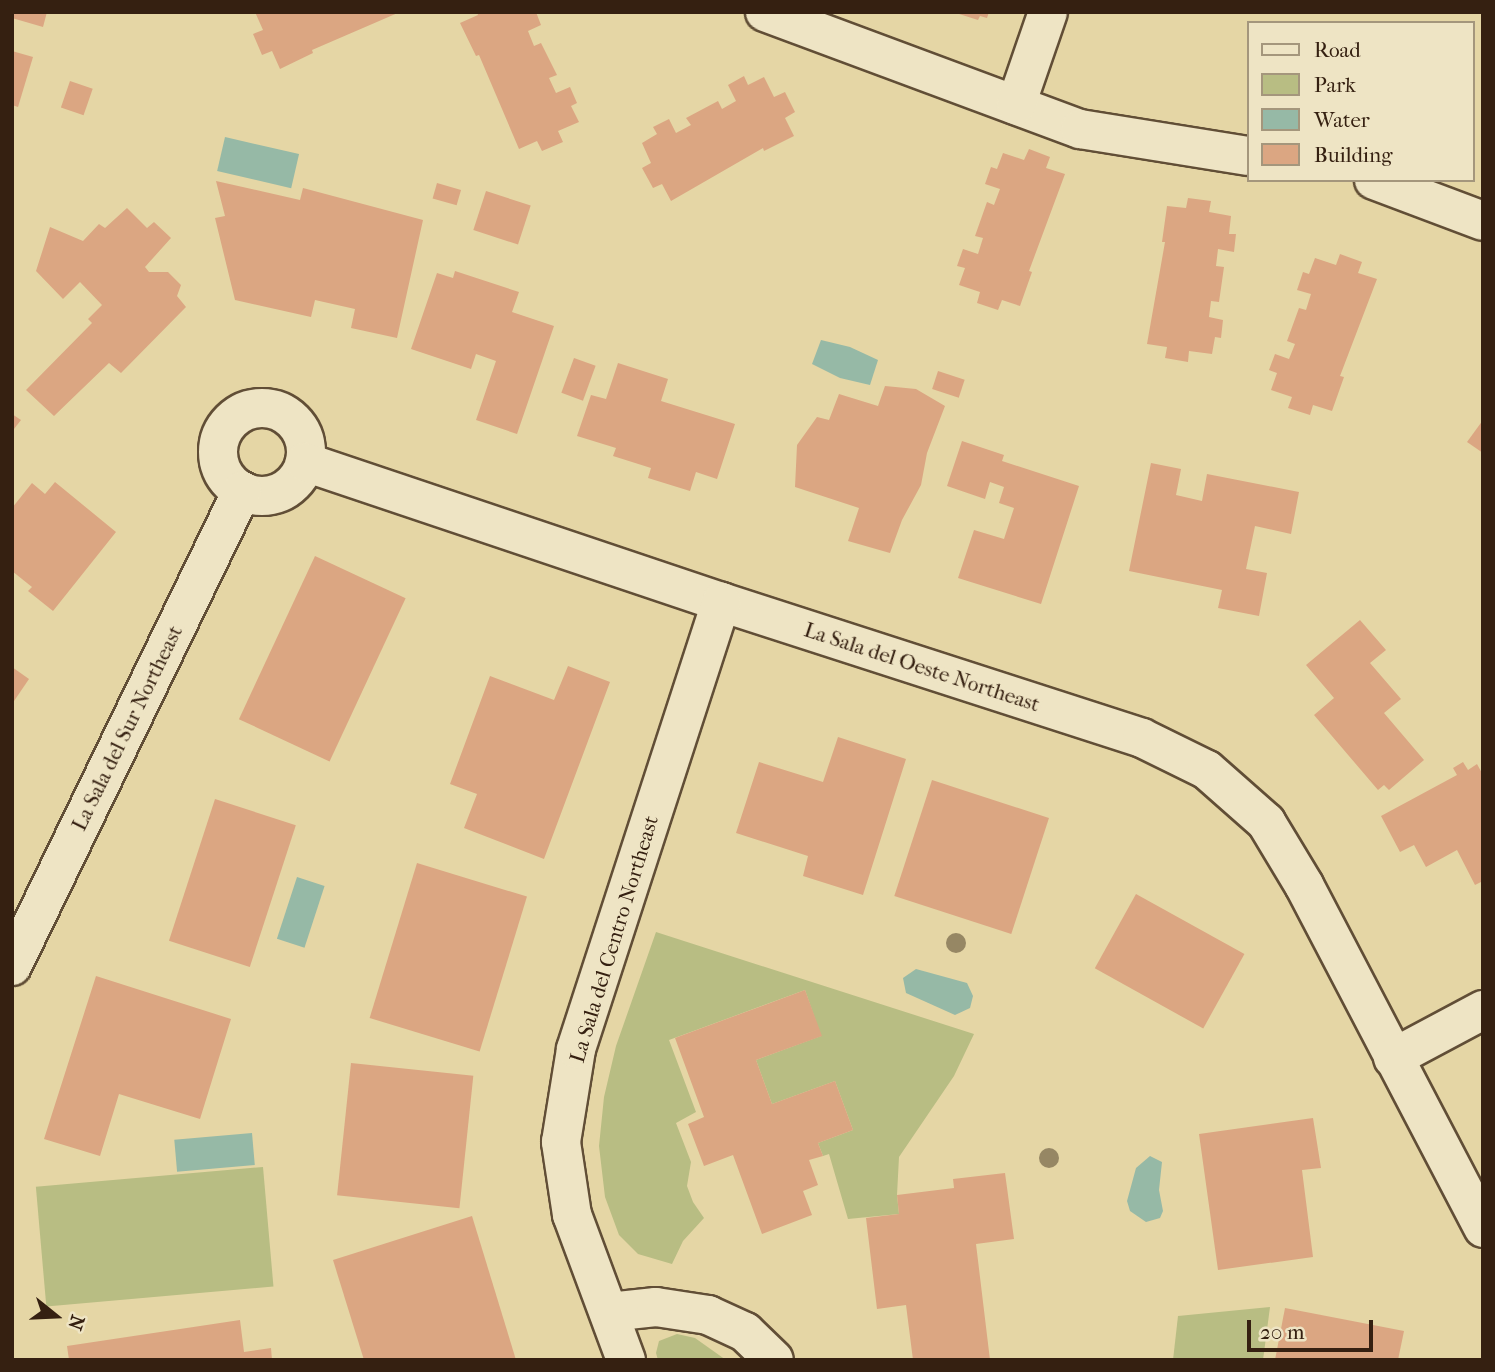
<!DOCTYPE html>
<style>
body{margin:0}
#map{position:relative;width:1495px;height:1372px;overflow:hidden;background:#e5d6a5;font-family:"IM FELL French Canon",serif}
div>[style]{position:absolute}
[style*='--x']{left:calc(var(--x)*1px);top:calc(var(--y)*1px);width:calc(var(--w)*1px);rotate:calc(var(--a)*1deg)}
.green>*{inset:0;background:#b8bd83;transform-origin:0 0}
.water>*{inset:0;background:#96b9a6;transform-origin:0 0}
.building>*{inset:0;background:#dba682;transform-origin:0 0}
.roads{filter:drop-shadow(2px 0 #614e36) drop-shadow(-2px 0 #614e36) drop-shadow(0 2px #614e36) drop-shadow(0 -2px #614e36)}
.minor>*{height:38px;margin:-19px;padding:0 19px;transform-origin:19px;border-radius:19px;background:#eee4c4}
.minor>.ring{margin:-19px;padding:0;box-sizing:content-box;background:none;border:38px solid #eee4c4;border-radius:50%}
.trees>*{width:20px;height:20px;margin:-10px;border-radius:50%;background:#968764}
span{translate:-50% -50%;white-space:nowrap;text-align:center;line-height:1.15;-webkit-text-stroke:6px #eee4c4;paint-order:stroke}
.street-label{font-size:21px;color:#352011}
.frame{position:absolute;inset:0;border:14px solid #352011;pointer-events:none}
.legend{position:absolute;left:1247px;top:21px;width:228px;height:161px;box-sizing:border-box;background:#eee4c4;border:2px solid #a4967c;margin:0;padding:9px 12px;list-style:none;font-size:21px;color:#352011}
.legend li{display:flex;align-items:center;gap:14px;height:35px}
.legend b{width:35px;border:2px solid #a4967c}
.north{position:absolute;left:21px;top:1281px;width:70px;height:70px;-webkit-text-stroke:5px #eee4c4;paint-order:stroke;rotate:108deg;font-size:19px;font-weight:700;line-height:28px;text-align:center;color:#352011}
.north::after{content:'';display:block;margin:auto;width:24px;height:32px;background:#352011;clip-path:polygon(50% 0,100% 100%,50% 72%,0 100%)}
.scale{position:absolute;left:1247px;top:1320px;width:126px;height:32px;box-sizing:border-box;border:4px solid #352011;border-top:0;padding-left:9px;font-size:21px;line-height:24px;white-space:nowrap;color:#352011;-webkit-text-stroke:5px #eee4c4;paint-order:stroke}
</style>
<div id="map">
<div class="green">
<i style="clip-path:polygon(656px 932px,974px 1034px,954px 1076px,899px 1157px,897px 1195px,899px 1214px,848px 1219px,829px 1154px,823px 1156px,818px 1143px,853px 1130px,835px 1081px,772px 1104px,756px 1060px,821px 1036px,805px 990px,669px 1040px,696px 1112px,676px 1123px,691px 1162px,687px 1186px,693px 1202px,704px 1218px,683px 1241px,672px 1264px,638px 1254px,619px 1235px,605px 1197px,599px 1146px,604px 1097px,616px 1046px)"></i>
<i style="left:263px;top:1167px;width:120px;height:228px;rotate:85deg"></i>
<i style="clip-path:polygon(1270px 1307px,1263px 1360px,1173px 1360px,1178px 1316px)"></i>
<i style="clip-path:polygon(677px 1334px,695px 1338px,726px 1360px,658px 1360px,656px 1353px,659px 1341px)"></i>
</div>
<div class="water">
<i style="left:225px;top:137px;width:76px;height:35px;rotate:13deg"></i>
<i style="clip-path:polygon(821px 340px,850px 347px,878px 360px,870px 385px,840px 378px,812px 364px)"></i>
<i style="left:297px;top:877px;width:29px;height:65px;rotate:18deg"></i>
<i style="clip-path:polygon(916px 969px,967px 983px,973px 996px,970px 1008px,955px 1015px,906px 993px,903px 978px)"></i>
<i style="left:252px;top:1133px;width:32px;height:78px;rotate:85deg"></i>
<i style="clip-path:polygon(1150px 1156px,1162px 1162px,1159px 1190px,1163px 1211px,1160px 1218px,1146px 1222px,1130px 1211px,1127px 1201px,1136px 1168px)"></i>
</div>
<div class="building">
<i style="clip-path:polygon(12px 12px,47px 12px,43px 27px,12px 18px)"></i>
<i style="clip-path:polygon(255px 12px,400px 12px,312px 50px,313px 53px,280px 69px,272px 51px,262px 55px,253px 34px,263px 30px)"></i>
<i style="clip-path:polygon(477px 12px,536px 12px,541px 25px,528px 31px,534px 46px,541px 43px,557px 75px,549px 78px,556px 93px,570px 87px,577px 103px,571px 106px,579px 122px,558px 131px,563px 142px,542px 151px,537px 141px,519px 149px,479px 55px,476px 56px,460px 23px,478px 15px)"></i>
<i style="clip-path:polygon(989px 12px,987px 18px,980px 16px,978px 20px,956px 13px)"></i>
<i style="clip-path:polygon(12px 51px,33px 57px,18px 107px,12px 105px)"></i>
<i style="clip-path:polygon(744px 76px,748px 85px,764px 77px,774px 97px,785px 92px,795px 112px,785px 118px,794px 136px,764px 151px,763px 148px,671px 201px,662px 184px,653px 188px,642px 168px,651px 163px,642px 143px,657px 134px,653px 127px,669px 119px,676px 133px,691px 125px,686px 118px,718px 101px,722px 109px,736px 101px,728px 85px)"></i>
<i style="left:70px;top:81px;width:24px;height:28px;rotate:19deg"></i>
<i style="clip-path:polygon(1029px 149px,1050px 157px,1046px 168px,1065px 174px,1029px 271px,1032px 272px,1020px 306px,1002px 300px,998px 310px,977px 303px,980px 292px,959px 285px,965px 268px,957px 266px,963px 249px,978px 254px,983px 238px,975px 236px,987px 202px,994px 205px,1000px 189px,985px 184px,991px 167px,997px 169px,1003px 153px,1024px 160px)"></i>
<i style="clip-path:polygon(216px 181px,300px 200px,303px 188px,423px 220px,397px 338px,351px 328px,355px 309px,315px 300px,311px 317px,235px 300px,215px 218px,225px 216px)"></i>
<i style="left:437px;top:183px;width:25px;height:16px;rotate:16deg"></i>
<i style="left:486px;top:191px;width:47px;height:41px;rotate:18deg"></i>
<i style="clip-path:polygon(1188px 198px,1211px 201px,1209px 212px,1231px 216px,1229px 234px,1236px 234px,1234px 252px,1218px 249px,1216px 266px,1224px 267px,1219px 302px,1211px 301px,1209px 317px,1223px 320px,1221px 338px,1215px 337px,1212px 354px,1189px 351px,1188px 362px,1165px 358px,1167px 347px,1147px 344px,1165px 242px,1162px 242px,1167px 206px,1186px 208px)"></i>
<i style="clip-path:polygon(127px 208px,147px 228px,154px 222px,171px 238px,145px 267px,149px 272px,168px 272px,181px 285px,177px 296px,186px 307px,121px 373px,109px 363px,54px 416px,26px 390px,92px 323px,88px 319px,102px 305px,80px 282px,63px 299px,36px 271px,50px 227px,83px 241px,99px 224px,105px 228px)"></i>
<i style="clip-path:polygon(1340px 254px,1362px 262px,1358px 273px,1377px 279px,1340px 376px,1344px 377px,1332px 411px,1313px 405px,1310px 415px,1288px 408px,1292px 397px,1271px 390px,1277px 373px,1269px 370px,1275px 354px,1289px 359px,1295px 344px,1287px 341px,1299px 308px,1306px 310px,1311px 294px,1297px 290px,1303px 272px,1309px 274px,1315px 258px,1336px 265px)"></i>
<i style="clip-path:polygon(455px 271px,519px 292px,512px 312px,554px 326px,517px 434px,476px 420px,496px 361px,476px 354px,471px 369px,411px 349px,437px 273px,453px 278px)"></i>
<i style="left:574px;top:358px;width:23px;height:37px;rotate:20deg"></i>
<i style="clip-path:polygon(618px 363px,668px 379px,661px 401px,735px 424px,717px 479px,696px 472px,690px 491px,648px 478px,651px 468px,613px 456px,616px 448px,577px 436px,591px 395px,606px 399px)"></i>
<i style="left:938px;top:371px;width:28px;height:19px;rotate:18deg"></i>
<i style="clip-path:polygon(885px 386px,916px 389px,945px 406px,927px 453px,921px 485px,902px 520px,890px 553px,848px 541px,859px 508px,795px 487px,797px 445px,817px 417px,829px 420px,839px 394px,878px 406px)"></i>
<i style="clip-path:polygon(12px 414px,21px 420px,14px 429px,12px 428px)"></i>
<i style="clip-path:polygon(1483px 420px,1483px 453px,1467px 442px)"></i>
<i style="clip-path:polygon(962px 441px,1004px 455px,1002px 461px,1079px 486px,1041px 604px,958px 578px,974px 530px,1004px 539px,1014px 508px,999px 503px,1004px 487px,990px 482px,985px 499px,947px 486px)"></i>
<i style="clip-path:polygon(1151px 463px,1181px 469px,1176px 495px,1202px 501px,1207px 474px,1299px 492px,1291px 534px,1255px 526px,1246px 569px,1267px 573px,1259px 616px,1218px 608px,1222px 590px,1129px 571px)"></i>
<i style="clip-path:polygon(55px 482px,116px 532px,53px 611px,28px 591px,32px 587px,12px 571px,12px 508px,32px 483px,45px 494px)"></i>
<i style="left:315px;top:556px;width:100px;height:180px;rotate:25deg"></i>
<i style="clip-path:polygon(1360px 620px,1386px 650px,1370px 663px,1401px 699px,1384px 713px,1424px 760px,1389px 790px,1384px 785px,1378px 790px,1314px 715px,1334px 698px,1306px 665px)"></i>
<i style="clip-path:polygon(568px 666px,610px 682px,544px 859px,464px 828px,477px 794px,450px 784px,490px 676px,554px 700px)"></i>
<i style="clip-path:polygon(12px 667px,29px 679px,12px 704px)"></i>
<i style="clip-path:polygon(838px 737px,906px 759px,863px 895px,803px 876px,808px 856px,736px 833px,759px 762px,823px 782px)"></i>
<i style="clip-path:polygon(1463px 762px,1468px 770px,1477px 764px,1483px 775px,1483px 881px,1475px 885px,1457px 850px,1426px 867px,1414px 845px,1400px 852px,1381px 816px,1457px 775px,1453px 768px)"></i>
<i style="left:932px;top:780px;width:123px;height:122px;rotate:18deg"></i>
<i style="left:215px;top:799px;width:85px;height:149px;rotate:18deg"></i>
<i style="left:417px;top:863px;width:115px;height:162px;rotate:17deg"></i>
<i style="left:1136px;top:894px;width:124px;height:85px;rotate:29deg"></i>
<i style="clip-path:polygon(96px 976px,231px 1019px,200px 1119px,119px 1094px,100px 1156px,44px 1139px)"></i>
<i style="clip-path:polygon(805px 990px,822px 1036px,756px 1060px,772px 1104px,835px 1081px,853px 1130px,818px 1143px,823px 1156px,809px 1160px,818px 1185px,803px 1191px,812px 1215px,762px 1234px,733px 1155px,704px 1166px,688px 1124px,704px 1117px,675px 1038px)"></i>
<i style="left:351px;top:1063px;width:123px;height:133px;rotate:6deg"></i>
<i style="clip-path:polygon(1313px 1118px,1321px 1168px,1302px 1170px,1313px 1257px,1218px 1270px,1199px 1134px)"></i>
<i style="clip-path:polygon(1005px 1173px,1014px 1239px,976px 1244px,990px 1360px,913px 1360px,906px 1305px,877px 1309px,866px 1218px,899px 1214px,897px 1195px,954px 1188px,953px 1179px)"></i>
<i style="clip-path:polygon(472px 1216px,516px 1360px,364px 1360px,333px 1260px)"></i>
<i style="clip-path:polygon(1285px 1308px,1404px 1331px,1398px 1360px,1275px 1360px)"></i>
<i style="clip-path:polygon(240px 1320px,244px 1352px,271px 1348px,272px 1360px,69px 1360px,67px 1346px)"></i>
</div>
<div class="roads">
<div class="minor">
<i style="--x:765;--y:12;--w:336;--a:20.4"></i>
<i style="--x:1080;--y:129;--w:170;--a:9.1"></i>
<i style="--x:1016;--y:105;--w:98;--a:-71"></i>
<i style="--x:1374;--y:180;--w:116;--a:20.6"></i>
<i class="ring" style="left:218px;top:408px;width:50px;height:50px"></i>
<i style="--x:305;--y:462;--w:439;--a:18.6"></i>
<i style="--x:721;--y:602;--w:442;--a:17.9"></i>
<i style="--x:1142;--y:738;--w:72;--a:26.2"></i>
<i style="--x:1207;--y:770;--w:79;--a:41.4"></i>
<i style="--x:1266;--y:822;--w:74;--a:58.9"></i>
<i style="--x:1304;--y:885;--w:387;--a:62.4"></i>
<i style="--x:12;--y:966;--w:528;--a:-64.16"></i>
<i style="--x:1393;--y:1058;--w:102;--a:-28.1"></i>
<i style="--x:609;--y:1312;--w:47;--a:-6.1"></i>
<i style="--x:656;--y:1307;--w:53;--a:8.7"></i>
<i style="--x:708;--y:1315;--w:41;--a:24.7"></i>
<i style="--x:745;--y:1332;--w:40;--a:44"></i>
<i style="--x:626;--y:1360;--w:155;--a:-110.4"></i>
<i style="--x:572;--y:1215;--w:74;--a:-98.6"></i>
<i style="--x:561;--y:1142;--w:94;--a:-80.8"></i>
<i style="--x:576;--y:1049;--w:470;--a:-72"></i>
</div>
</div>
<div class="trees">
<i style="left:956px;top:943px"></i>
<i style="left:1049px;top:1158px"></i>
</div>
<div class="street-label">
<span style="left:922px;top:667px;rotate:18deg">La Sala del Oeste Northeast</span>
<span style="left:127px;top:728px;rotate:-64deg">La Sala del Sur Northeast</span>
<span style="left:614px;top:939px;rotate:-73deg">La Sala del Centro Northeast</span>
</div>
<div class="frame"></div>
<ul class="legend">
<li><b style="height:9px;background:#eee4c4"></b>Road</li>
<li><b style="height:19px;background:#b8bd83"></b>Park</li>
<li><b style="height:19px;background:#96b9a6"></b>Water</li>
<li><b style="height:19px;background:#dba682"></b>Building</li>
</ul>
<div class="north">N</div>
<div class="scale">20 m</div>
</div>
